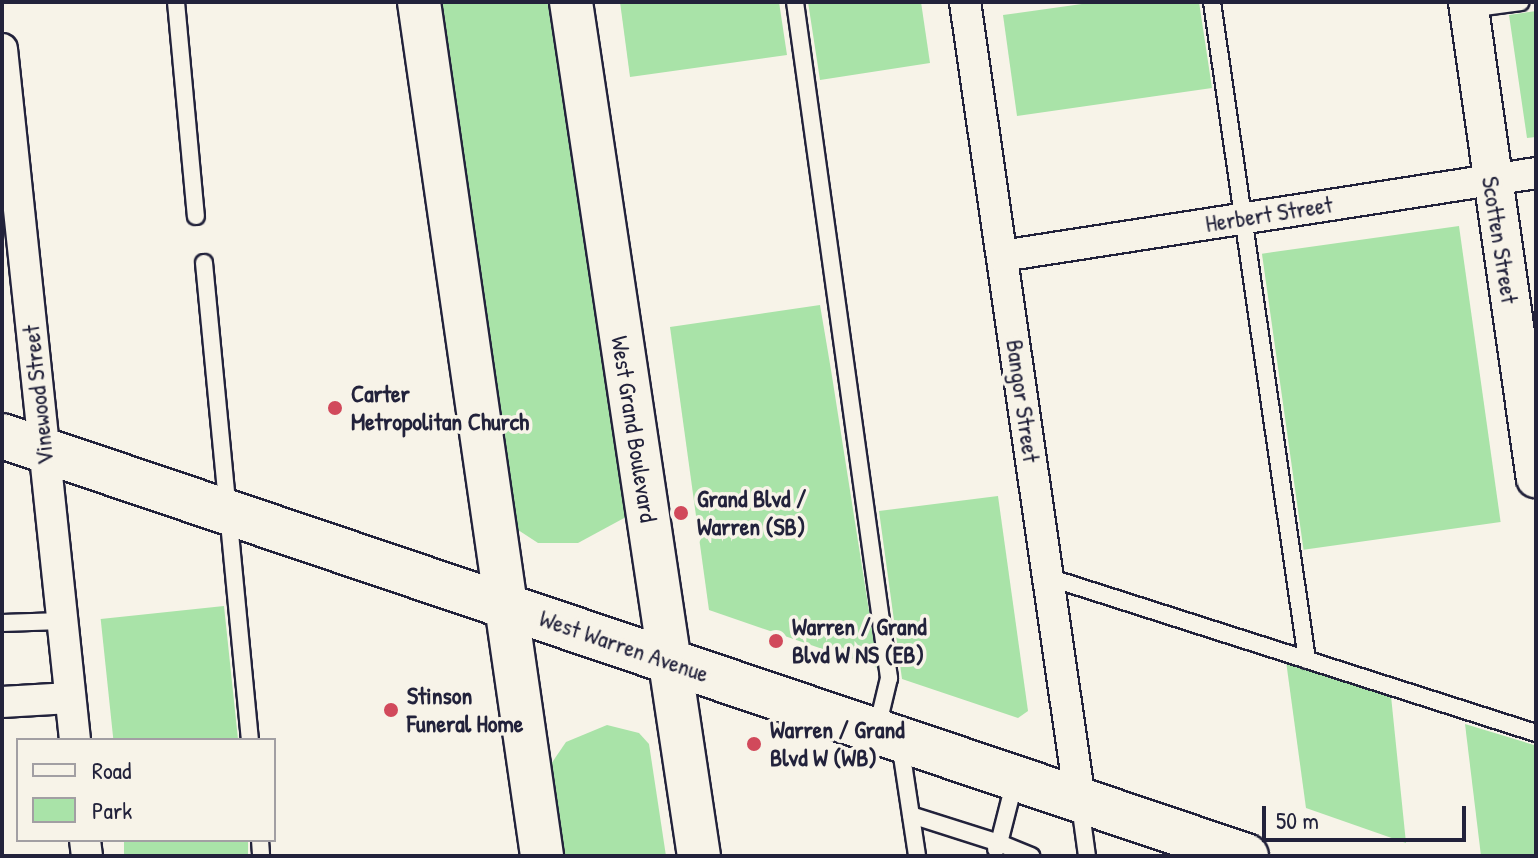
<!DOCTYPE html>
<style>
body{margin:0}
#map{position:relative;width:1538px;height:858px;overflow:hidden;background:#f7f3e8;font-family:"Patrick Hand",sans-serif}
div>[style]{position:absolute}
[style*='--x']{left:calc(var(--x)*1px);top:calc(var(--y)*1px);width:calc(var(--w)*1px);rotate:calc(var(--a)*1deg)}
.green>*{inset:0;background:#a9e3a8;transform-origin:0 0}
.roads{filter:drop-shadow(2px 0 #22223b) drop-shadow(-2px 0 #22223b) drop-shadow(0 2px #22223b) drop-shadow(0 -2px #22223b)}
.service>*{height:16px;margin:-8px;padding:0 8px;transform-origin:8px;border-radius:8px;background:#f7f3e8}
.minor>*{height:30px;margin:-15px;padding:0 15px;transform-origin:15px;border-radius:15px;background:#f7f3e8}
.tertiary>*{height:38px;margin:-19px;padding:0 19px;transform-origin:19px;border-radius:19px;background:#f7f3e8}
.secondary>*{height:42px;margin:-21px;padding:0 21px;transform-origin:21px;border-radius:21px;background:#f7f3e8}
.primary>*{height:44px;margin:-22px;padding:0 22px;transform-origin:22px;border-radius:22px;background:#f7f3e8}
.dots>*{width:22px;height:22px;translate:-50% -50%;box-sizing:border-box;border:4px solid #f7f3e8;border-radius:50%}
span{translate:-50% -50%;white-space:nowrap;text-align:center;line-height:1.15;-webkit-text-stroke:7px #f7f3e8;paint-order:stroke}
.street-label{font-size:24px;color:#22223b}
.poi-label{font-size:24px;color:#22223b;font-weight:700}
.left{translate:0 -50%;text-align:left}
.frame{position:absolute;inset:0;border:4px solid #22223b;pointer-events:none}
.legend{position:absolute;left:16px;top:738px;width:260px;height:104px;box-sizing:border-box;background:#f7f3e8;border:2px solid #a29fa3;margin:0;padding:10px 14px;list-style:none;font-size:24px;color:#22223b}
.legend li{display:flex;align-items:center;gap:16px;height:40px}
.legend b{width:40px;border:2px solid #a29fa3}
.scale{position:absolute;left:1262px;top:806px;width:204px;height:36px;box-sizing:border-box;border:4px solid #22223b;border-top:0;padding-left:10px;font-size:24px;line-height:28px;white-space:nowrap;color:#22223b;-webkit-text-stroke:6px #f7f3e8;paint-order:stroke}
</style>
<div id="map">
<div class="green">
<i style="clip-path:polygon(435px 2px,559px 2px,627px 482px,626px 517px,578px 543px,538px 543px,512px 526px)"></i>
<i style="clip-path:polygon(620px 2px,779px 2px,787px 55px,630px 77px)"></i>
<i style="clip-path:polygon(808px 2px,921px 2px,930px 63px,820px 80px)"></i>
<i style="clip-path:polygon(1096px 2px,1199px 2px,1212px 88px,1017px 116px,1003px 15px)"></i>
<i style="clip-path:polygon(1536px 11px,1536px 137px,1527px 138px,1509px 15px)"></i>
<i style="left:1459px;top:226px;width:299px;height:199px;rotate:82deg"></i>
<i style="clip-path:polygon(820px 305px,831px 370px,878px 668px,709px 610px,670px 327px)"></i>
<i style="clip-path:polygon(998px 496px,1028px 711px,1018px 718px,902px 679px,879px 511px)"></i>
<i style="left:224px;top:606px;width:135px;height:124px;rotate:84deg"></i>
<i style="clip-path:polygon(1286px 661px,1391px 696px,1406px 843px,1306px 808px)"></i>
<i style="clip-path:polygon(1465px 724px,1534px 745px,1536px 856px,1481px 856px)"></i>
<i style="clip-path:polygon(607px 725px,639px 733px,649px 744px,666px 856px,557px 856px,551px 764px,566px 742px)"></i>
<i style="left:124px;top:840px;width:124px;height:16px"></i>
</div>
<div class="roads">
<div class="service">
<i style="--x:176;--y:2;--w:215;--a:84.7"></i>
<i style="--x:795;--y:2;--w:683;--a:82.08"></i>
<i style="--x:889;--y:678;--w:51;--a:103.5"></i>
<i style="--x:1212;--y:2;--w:665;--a:81.78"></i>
<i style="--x:1469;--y:9;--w:52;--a:-7.7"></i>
<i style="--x:204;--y:263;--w:479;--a:84.5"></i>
<i style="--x:1048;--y:577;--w:512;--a:17.73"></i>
<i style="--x:2;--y:623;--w:60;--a:-1.9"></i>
<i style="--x:900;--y:743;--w:114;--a:81.4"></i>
<i style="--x:1080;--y:805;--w:51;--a:82.2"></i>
<i style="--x:911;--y:815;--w:92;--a:17.7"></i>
<i style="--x:999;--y:843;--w:65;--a:-75.7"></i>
<i style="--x:260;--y:840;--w:16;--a:86"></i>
<i style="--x:996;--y:849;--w:7;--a:-63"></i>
<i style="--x:999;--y:843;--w:35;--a:22"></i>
</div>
<div class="minor">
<i style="--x:965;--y:2;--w:806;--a:81.8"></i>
<i style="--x:2;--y:49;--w:695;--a:83.97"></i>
<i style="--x:1002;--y:256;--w:540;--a:-8.83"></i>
<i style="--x:2;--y:702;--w:68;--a:-3.4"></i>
<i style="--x:85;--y:840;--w:16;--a:83"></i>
</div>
<div class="tertiary">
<i style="--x:1468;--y:2;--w:481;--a:81.9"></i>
</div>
<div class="secondary">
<i style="--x:419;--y:2;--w:863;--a:81.8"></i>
<i style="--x:571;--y:2;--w:864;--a:81.48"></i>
</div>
<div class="primary">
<i style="--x:2;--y:436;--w:1313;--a:18.66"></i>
</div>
</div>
<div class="dots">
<i style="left:335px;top:408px;background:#d1495b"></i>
<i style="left:681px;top:513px;background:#d1495b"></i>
<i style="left:776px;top:641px;background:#d1495b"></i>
<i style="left:391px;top:710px;background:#d1495b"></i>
<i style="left:754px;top:744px;background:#d1495b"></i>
</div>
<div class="street-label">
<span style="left:1269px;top:214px;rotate:-9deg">Herbert Street</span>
<span style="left:1500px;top:240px;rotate:81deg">Scotten Street</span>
<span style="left:38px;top:395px;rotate:-96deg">Vinewood Street</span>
<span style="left:1023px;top:401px;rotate:82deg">Bangor Street</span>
<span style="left:634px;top:429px;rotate:81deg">West Grand Boulevard</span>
<span style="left:624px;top:646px;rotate:19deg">West Warren Avenue</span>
</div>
<div class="poi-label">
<span class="left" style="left:351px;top:408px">Carter<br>Metropolitan Church</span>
<span class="left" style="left:697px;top:513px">Grand Blvd /<br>Warren (SB)</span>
<span class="left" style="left:792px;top:641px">Warren / Grand<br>Blvd W NS (EB)</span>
<span class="left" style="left:407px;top:710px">Stinson<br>Funeral Home</span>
<span class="left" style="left:770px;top:744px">Warren / Grand<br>Blvd W (WB)</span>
</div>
<div class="frame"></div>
<ul class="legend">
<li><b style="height:10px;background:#f7f3e8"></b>Road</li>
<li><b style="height:22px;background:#a9e3a8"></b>Park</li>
</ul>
<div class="scale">50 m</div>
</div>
